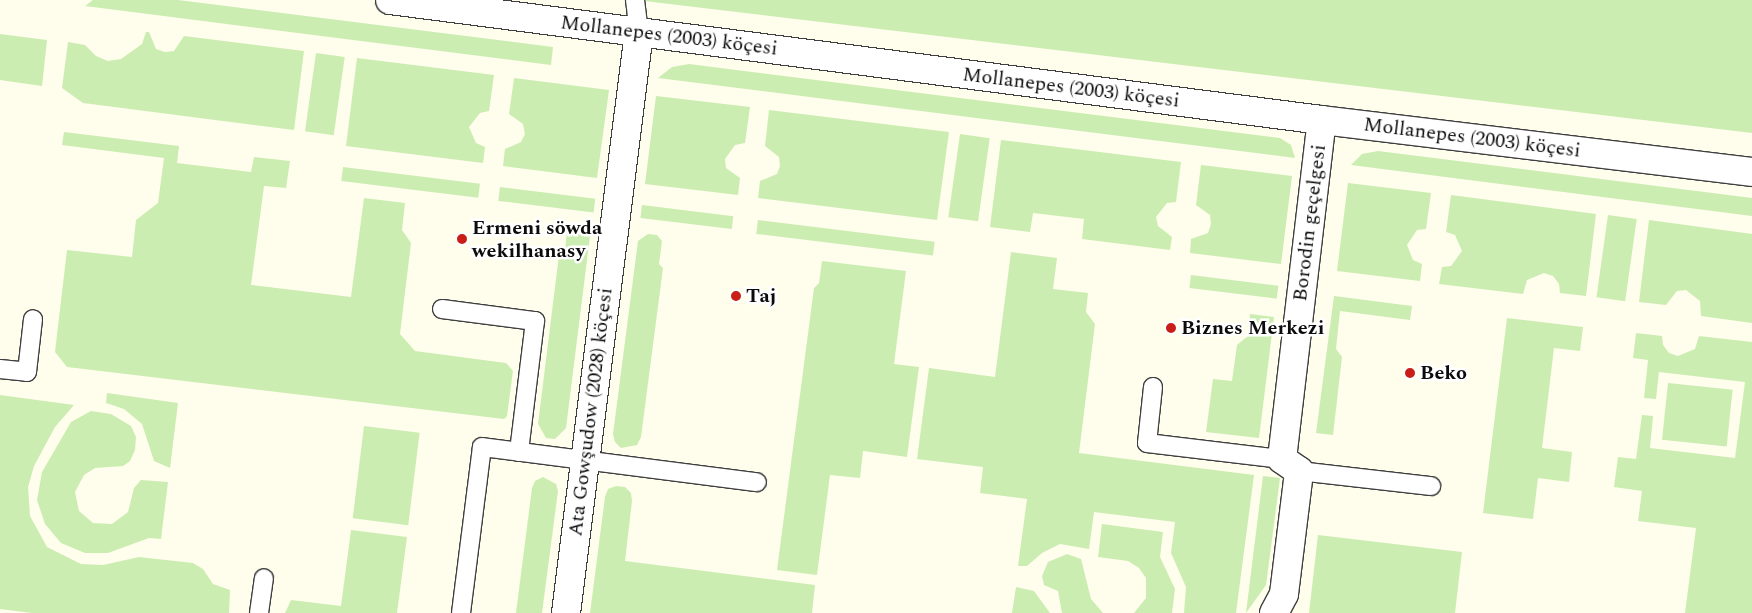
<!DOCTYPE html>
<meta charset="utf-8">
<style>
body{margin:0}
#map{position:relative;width:1752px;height:613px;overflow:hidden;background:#fffdec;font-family:Spectral,serif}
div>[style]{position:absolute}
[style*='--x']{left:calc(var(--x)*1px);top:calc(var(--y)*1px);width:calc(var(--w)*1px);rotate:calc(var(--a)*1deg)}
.green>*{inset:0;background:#ccedb2;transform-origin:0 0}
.roads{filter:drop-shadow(1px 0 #3f3f3f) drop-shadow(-1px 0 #3f3f3f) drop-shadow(0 1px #3f3f3f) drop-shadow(0 -1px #3f3f3f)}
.service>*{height:18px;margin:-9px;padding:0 9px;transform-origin:9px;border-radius:9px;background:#fff}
.minor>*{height:28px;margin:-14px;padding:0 14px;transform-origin:14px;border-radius:14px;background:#fff}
.tertiary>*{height:28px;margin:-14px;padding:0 14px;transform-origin:14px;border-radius:14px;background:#fff}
.dots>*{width:14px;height:14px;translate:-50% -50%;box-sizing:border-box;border:2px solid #fff;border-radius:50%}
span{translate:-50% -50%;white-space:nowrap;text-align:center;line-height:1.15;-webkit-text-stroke:5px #fff;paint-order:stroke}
.street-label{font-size:20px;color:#0c0c0c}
.poi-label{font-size:20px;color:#0c0c0c;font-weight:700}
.left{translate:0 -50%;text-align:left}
</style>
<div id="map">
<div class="green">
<i style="clip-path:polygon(93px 0,178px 0,553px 47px,551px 65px,85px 6px)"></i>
<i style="clip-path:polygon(636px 0,1752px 0,1752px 133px)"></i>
<i style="clip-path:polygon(146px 32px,149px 32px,156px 49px,165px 52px,174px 51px,184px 36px,304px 51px,294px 130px,83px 103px,62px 88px,68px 42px,85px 45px,96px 56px,108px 61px,121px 59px,142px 44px)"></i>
<i style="clip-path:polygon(0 34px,47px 40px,42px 86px,0 80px)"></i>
<i style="left:316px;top:53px;width:29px;height:79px;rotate:8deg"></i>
<i style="clip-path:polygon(357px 58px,494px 75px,489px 111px,480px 113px,469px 127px,476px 143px,485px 147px,483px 163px,346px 146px)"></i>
<i style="clip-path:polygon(689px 64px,1280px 138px,1291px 145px,1295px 158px,658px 78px,672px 67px)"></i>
<i style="clip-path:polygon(514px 78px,609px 90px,597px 178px,503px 166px,505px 149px,521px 142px,525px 134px,523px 124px,509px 114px)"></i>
<i style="clip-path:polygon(656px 96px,750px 107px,745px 143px,735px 145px,725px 159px,726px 168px,740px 178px,738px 195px,645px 184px)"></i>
<i style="clip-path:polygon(769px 110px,949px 132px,937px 220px,758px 198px,760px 181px,777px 174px,780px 166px,779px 157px,765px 146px)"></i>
<i style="clip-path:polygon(64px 132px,179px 146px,177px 163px,251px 172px,254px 157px,290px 161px,286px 188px,264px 186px,251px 285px,351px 297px,364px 198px,405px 203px,402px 230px,411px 243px,400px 334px,415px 351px,506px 363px,513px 371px,507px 416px,504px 419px,67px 367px,55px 352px,67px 250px,132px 257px,136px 220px,158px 203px,164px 158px,62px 145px)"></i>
<i style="left:960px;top:134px;width:30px;height:84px;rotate:8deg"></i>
<i style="clip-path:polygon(1001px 140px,1181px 162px,1176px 202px,1167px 203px,1156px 217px,1158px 226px,1172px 237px,1170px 250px,1082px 239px,1084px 219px,1033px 213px,1030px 232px,990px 227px)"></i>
<i style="clip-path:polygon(1378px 151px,1752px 198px,1752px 216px,1351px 165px,1362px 154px)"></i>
<i style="clip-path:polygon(1201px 165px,1292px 176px,1281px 264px,1190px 253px,1191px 239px,1208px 233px,1211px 224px,1210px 215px,1196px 205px)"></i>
<i style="left:343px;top:167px;width:138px;height:14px;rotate:7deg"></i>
<i style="clip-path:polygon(1348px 183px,1431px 193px,1426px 229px,1417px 230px,1407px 245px,1413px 260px,1422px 264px,1420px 281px,1337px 271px)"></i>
<i style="left:500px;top:187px;width:96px;height:14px;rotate:7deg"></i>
<i style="clip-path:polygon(1451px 195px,1596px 214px,1586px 296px,1560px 293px,1559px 284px,1553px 276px,1544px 273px,1527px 280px,1523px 294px,1439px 284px,1442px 267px,1451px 266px,1462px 251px,1455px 235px,1446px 232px)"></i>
<i style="left:642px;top:205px;width:92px;height:13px;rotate:7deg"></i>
<i style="left:1608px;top:215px;width:29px;height:83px;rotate:8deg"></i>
<i style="left:758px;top:220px;width:178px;height:14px;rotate:7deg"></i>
<i style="clip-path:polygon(1649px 220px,1752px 234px,1752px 323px,1701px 316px,1700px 301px,1686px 290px,1677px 291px,1666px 305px,1639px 302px)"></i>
<i style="clip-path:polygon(574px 224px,582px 225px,590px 236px,566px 428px,555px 439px,546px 438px,538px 424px,559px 255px,565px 252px,567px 229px)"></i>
<i style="clip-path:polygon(648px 234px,657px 235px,662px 241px,659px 264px,663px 268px,641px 437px,637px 445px,621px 448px,615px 442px,613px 434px,638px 241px)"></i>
<i style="clip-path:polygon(1011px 252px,1057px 258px,1053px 289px,1088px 293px,1086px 312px,1095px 324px,1079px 453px,1254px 475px,1236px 613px,1184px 613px,1186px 587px,1171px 553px,1175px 522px,1094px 512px,1089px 549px,1060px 544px,1042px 553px,1027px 566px,1018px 566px,1027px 499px,980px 493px,983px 467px,917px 459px,929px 368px,995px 377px)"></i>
<i style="clip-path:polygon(822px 261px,906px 271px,894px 364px,919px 367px,907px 457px,863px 451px,860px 478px,830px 475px,817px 575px,777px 570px,814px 288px,819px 283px)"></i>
<i style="left:1191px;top:275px;width:88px;height:13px;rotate:7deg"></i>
<i style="clip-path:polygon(1334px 296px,1412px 306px,1410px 320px,1340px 311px,1336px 349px,1342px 357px,1333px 435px,1316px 433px)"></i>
<i style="clip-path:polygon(1250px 314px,1274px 317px,1259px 438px,1206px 432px,1213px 379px,1232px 381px,1237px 345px,1248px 336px)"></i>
<i style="clip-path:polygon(1507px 318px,1583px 327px,1580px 351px,1554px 348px,1542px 448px,1572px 452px,1569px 482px,1538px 478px,1533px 519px,1483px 513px)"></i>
<i style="clip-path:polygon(1636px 333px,1662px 336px,1663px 345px,1669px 353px,1678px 356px,1695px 349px,1699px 336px,1752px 342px,1752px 613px,1685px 613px,1696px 528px,1638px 521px,1642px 491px,1614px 487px,1618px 457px,1636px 459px,1642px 415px,1653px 416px,1650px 448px,1735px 458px,1745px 382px,1659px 372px,1656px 399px,1644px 398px,1648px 360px,1633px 358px)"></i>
<i style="left:1668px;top:383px;width:65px;height:57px;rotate:6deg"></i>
<i style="clip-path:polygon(107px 393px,178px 403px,170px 468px,154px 461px,142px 424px,124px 409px,106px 403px)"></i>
<i style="clip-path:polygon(0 395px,74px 405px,55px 427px,34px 466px,28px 487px,30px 516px,47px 547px,81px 564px,103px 565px,139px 557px,193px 563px,203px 569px,213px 584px,230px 590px,229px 613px,32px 613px,0 609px)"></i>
<i style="clip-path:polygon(91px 411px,111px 414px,131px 426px,136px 437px,135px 450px,130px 461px,123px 466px,95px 468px,84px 475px,75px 492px,79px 511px,93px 523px,112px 524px,128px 512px,134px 488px,141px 480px,168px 482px,161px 539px,149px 538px,108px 553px,85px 553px,61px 543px,45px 524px,37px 500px,42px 472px,71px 422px)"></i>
<i style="left:364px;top:426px;width:56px;height:93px;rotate:7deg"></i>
<i style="clip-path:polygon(1263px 476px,1280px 478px,1266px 585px,1246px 613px)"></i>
<i style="clip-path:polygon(543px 477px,556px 484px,558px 491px,542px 613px,516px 613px,532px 488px,535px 481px)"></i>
<i style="clip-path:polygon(616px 486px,625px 487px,631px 493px,632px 501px,625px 561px,815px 585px,812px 613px,590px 613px,605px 497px,608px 489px)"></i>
<i style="clip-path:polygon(1102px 524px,1163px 532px,1160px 557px,1175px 589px,1172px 613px,1134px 613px,1146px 598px,1146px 578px,1139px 568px,1128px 561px,1098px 557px)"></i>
<i style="clip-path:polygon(351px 530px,407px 537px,397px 613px,285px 613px,291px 600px,341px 606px)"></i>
<i style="clip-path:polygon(1318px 535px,1462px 552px,1455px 613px,1309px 613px)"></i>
<i style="clip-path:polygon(1067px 554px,1081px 559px,1091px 599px,1103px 613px,1062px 613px,1058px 591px,1044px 585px,1042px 576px,1048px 562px)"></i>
<i style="clip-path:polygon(1016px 587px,1034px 591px,1050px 613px,1012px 613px)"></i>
</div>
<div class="roads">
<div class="service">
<i style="--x:635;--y:0;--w:32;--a:83"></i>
<i style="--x:442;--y:309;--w:94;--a:7.4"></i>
<i style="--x:535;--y:321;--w:132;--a:97"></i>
<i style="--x:0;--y:369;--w:27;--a:6"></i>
<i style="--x:27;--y:372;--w:53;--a:-83.5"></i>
<i style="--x:1153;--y:387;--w:56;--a:96.1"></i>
<i style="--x:1147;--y:443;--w:136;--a:6.8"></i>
<i style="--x:1299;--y:471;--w:133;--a:6.5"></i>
<i style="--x:259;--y:613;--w:35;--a:-82"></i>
<i style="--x:461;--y:613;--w:167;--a:-82.8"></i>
<i style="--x:482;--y:447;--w:277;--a:7.3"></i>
</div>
<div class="minor">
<i style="--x:566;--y:613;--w:586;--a:-82.84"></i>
<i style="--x:1274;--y:613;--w:21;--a:-62"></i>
<i style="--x:1284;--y:594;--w:124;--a:-83"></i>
<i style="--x:1299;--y:471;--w:21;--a:-145"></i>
<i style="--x:1282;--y:459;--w:341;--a:-83.3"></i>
</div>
<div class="tertiary">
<i style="--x:390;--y:0;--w:940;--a:7.34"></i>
<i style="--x:1322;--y:120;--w:433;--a:6.9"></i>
</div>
</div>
<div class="dots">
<i style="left:462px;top:239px;background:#c91d18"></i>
<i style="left:736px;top:296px;background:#c91d18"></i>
<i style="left:1171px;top:328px;background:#c91d18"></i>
<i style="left:1410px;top:373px;background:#c91d18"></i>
</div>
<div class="street-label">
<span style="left:669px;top:36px;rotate:7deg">Mollanepes (2003) köçesi</span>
<span style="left:1071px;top:88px;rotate:7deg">Mollanepes (2003) köçesi</span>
<span style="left:1472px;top:138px;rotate:7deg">Mollanepes (2003) köçesi</span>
<span style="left:1310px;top:223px;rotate:-83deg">Borodin geçelgesi</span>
<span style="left:591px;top:412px;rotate:-83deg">Ata Gowşudow (2028) köçesi</span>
</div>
<div class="poi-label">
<span class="left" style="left:472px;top:240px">Ermeni söwda<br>wekilhanasy</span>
<span class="left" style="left:746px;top:296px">Taj</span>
<span class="left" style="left:1181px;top:328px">Biznes Merkezi</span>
<span class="left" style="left:1420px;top:373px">Beko</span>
</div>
</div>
